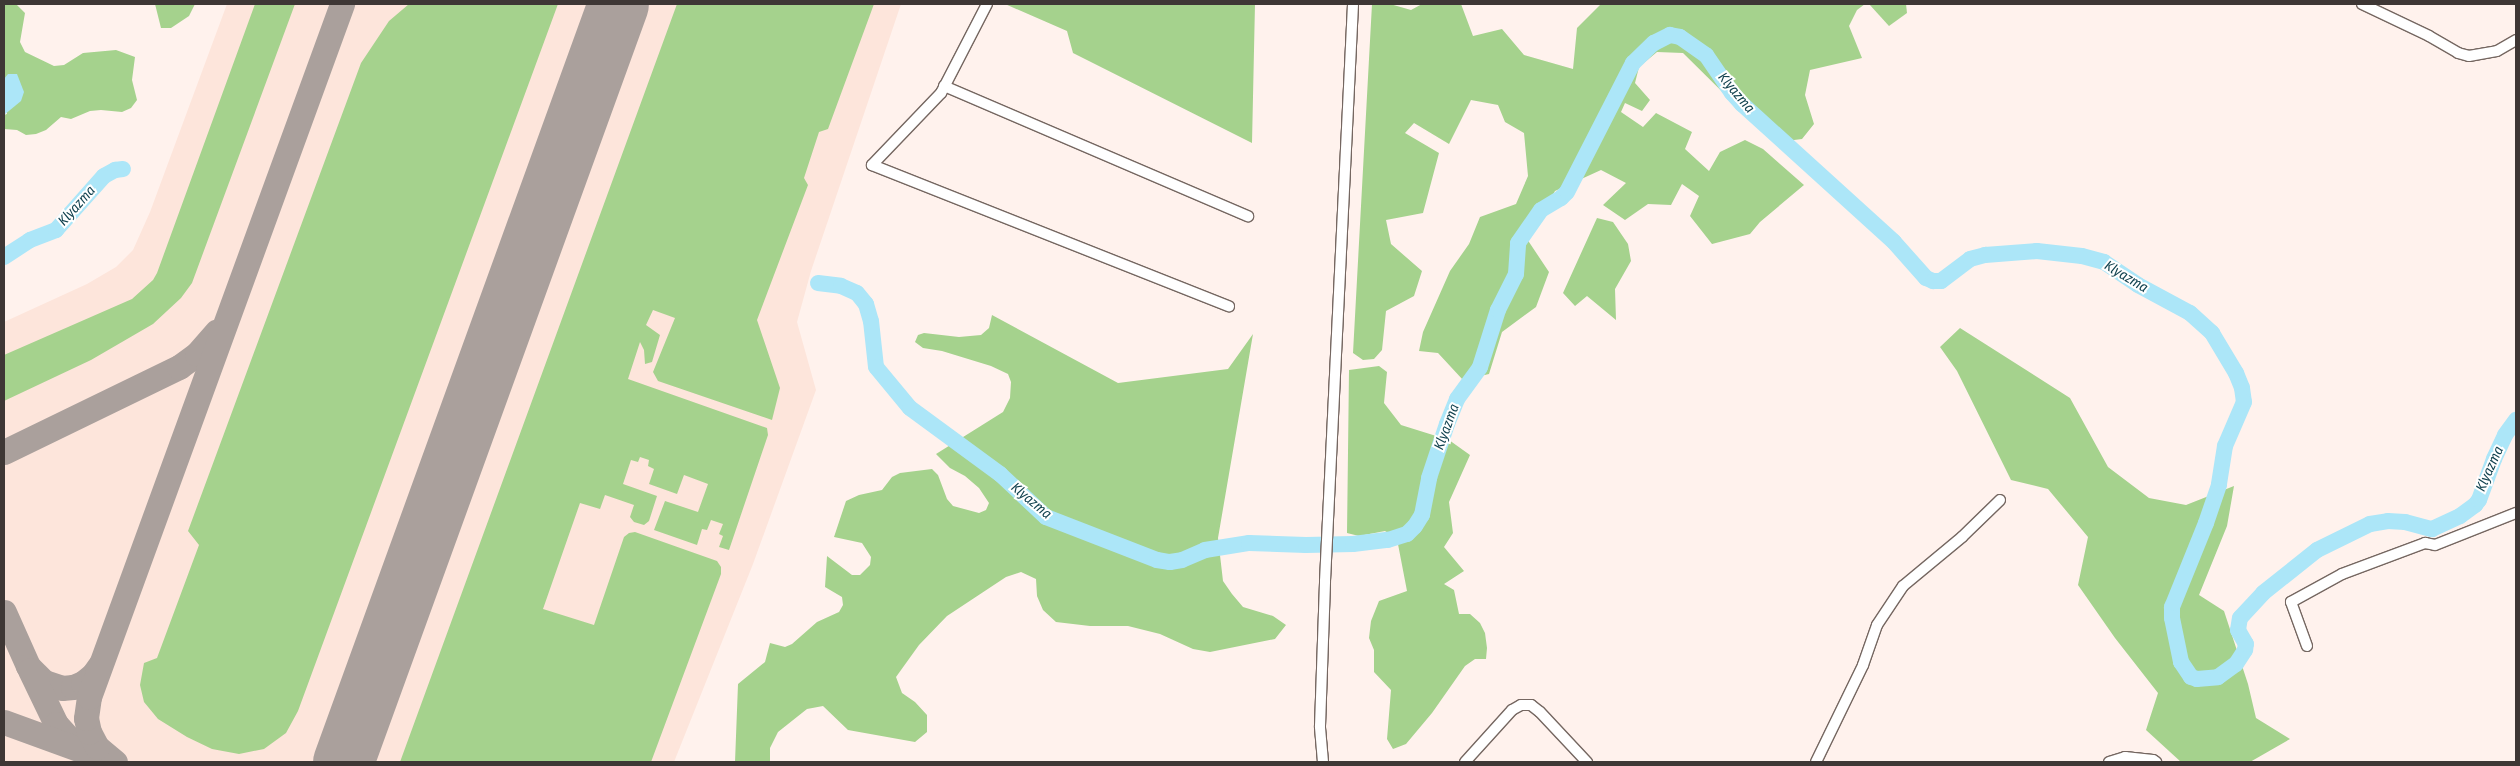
<!DOCTYPE html>
<style>
body{margin:0}
#map{position:relative;width:2520px;height:766px;overflow:hidden;background:#fff2ed;font-family:"Fira Sans Condensed",sans-serif}
div>[style]{position:absolute}
[style*='--x']{left:calc(var(--x)*1px);top:calc(var(--y)*1px);width:calc(var(--w)*1px);rotate:calc(var(--a)*1deg)}
.built>*{inset:0;background:#fde5db}
.green>*{inset:0;background:#a5d28d}
.water>*{inset:0;background:#ace6f8}
.river>*{height:16px;margin:-8px;padding:0 8px;transform-origin:8px;border-radius:8px;background:#ace6f8}
.taxiway>*{height:25px;margin:-12.5px;padding:0 12.5px;transform-origin:12.5px;border-radius:12.5px;background:#aaa09c}
.runway>*{height:61px;margin:-30.5px;padding:0 30.5px;transform-origin:30.5px;border-radius:30.5px;background:#aaa09c}
.roads{filter:drop-shadow(1px 0 #756761) drop-shadow(-1px 0 #756761) drop-shadow(0 1px #756761) drop-shadow(0 -1px #756761)}
.street>*{height:10px;margin:-5px;padding:0 5px;transform-origin:5px;border-radius:5px;background:#fff}
span{translate:-50% -50%;white-space:nowrap;text-align:center;line-height:1.15;-webkit-text-stroke:4px #fff;paint-order:stroke}
.water-label{font-size:14px;color:#134350;font-style:italic}
.frame{position:absolute;inset:0;border:5px solid #3e3735;pointer-events:none}
</style>
<div id="map">
<div class="built">
<i style="clip-path:polygon(227px 4px,901px 4px,811px 271px,797px 322px,816px 390px,753px 564px,674px 762px,4px 762px,4px 322px,87px 284px,116px 267px,133px 250px,150px 212px)"></i>
</div>
<div class="green">
<i style="clip-path:polygon(4px 4px,16px 4px,25px 13px,20px 42px,25px 52px,54px 66px,64px 65px,83px 53px,116px 50px,135px 57px,132px 80px,137px 100px,131px 108px,122px 112px,101px 110px,90px 111px,71px 119px,61px 117px,46px 130px,36px 134px,26px 135px,17px 130px,4px 129px,4px 115px,7px 114px,4px 79px)"></i>
<i style="clip-path:polygon(155px 4px,195px 4px,189px 16px,171px 28px,161px 28px)"></i>
<i style="clip-path:polygon(255px 4px,295px 4px,192px 283px,181px 298px,153px 324px,91px 360px,4px 401px,4px 355px,132px 299px,153px 280px,157px 273px)"></i>
<i style="clip-path:polygon(409px 4px,558px 4px,298px 711px,286px 733px,264px 749px,239px 754px,212px 749px,187px 737px,158px 719px,144px 702px,140px 685px,144px 663px,157px 658px,199px 545px,188px 531px,361px 63px,389px 21px)"></i>
<i style="clip-path:polygon(677px 4px,874px 4px,828px 129px,819px 132px,804px 178px,808px 185px,757px 320px,780px 388px,772px 420px,658px 381px,653px 372px,675px 318px,653px 310px,646px 325px,660px 335px,652px 362px,645px 364px,644px 350px,640px 342px,628px 379px,767px 428px,768px 435px,729px 550px,719px 547px,723px 536px,719px 534px,723px 524px,711px 520px,707px 530px,702px 529px,697px 545px,654px 530px,665px 501px,698px 512px,708px 484px,684px 475px,677px 494px,649px 484px,654px 469px,648px 466px,649px 460px,640px 457px,638px 462px,631px 460px,623px 484px,657px 496px,649px 521px,644px 525px,634px 522px,630px 517px,634px 505px,605px 495px,600px 509px,580px 503px,543px 609px,594px 625px,624px 537px,629px 533px,635px 532px,717px 561px,721px 567px,721px 574px,651px 762px,400px 762px)"></i>
<i style="clip-path:polygon(1005px 4px,1255px 4px,1252px 143px,1073px 53px,1067px 31px)"></i>
<i style="clip-path:polygon(1372px 4px,1390px 4px,1411px 10px,1422px 4px,1461px 4px,1473px 36px,1502px 29px,1524px 55px,1573px 69px,1577px 28px,1601px 4px,1865px 4px,1857px 10px,1849px 26px,1862px 58px,1810px 70px,1805px 95px,1814px 124px,1802px 139px,1794px 140px,1769px 138px,1683px 53px,1657px 52px,1639px 67px,1635px 83px,1650px 100px,1642px 111px,1625px 103px,1621px 112px,1643px 127px,1656px 113px,1692px 132px,1685px 149px,1709px 171px,1720px 152px,1745px 140px,1763px 149px,1804px 185px,1760px 222px,1750px 234px,1712px 244px,1690px 216px,1699px 196px,1682px 184px,1671px 205px,1648px 204px,1625px 220px,1603px 205px,1626px 183px,1601px 170px,1555px 191px,1527px 239px,1549px 272px,1536px 307px,1502px 332px,1489px 374px,1463px 380px,1438px 353px,1419px 351px,1423px 332px,1450px 271px,1469px 244px,1480px 217px,1516px 204px,1528px 176px,1524px 133px,1505px 122px,1498px 105px,1471px 100px,1449px 144px,1414px 123px,1405px 133px,1439px 153px,1423px 213px,1386px 220px,1391px 244px,1422px 271px,1414px 296px,1386px 311px,1382px 350px,1374px 359px,1363px 360px,1353px 353px)"></i>
<i style="clip-path:polygon(1869px 4px,1906px 4px,1907px 13px,1889px 26px)"></i>
<i style="clip-path:polygon(1597px 218px,1613px 222px,1628px 244px,1631px 261px,1615px 289px,1616px 320px,1587px 296px,1575px 306px,1563px 293px)"></i>
<i style="clip-path:polygon(992px 315px,1118px 383px,1228px 369px,1253px 334px,1218px 538px,1223px 581px,1232px 594px,1243px 607px,1273px 616px,1286px 625px,1275px 639px,1210px 652px,1193px 649px,1160px 634px,1128px 626px,1090px 626px,1056px 622px,1043px 610px,1037px 596px,1036px 579px,1021px 572px,1006px 577px,947px 616px,919px 645px,896px 677px,902px 693px,915px 702px,927px 715px,927px 732px,915px 742px,848px 730px,823px 706px,807px 709px,778px 732px,770px 748px,770px 762px,735px 762px,738px 684px,765px 662px,770px 643px,785px 647px,792px 644px,817px 622px,839px 612px,843px 605px,842px 597px,825px 587px,827px 556px,852px 575px,860px 575px,870px 565px,871px 557px,862px 543px,834px 537px,846px 501px,859px 495px,882px 490px,892px 477px,900px 473px,932px 469px,938px 475px,947px 499px,953px 506px,979px 513px,986px 510px,989px 503px,979px 488px,965px 476px,950px 468px,936px 454px,1003px 412px,1010px 398px,1011px 382px,1008px 374px,991px 366px,942px 351px,923px 348px,915px 342px,918px 335px,924px 333px,959px 337px,981px 335px,989px 328px)"></i>
<i style="clip-path:polygon(1960px 328px,2070px 398px,2108px 467px,2149px 498px,2186px 505px,2234px 486px,2227px 526px,2199px 595px,2224px 611px,2248px 684px,2256px 718px,2290px 739px,2250px 762px,2181px 762px,2146px 730px,2158px 693px,2115px 638px,2078px 585px,2088px 537px,2048px 489px,2011px 480px,1957px 371px,1940px 347px)"></i>
<i style="clip-path:polygon(1379px 366px,1387px 372px,1384px 403px,1401px 425px,1449px 440px,1470px 455px,1449px 502px,1453px 533px,1444px 547px,1464px 571px,1444px 584px,1454px 590px,1459px 614px,1470px 614px,1480px 623px,1485px 633px,1487px 648px,1486px 659px,1475px 659px,1465px 666px,1432px 713px,1406px 744px,1393px 749px,1387px 739px,1391px 690px,1374px 672px,1374px 650px,1369px 638px,1371px 621px,1379px 601px,1407px 591px,1397px 539px,1385px 531px,1359px 536px,1347px 533px,1349px 370px)"></i>
</div>
<div class="water">
<i style="clip-path:polygon(8px 74px,17px 74px,24px 92px,21px 101px,4px 115px,4px 79px)"></i>
</div>
<div class="river">
<i style="--x:4;--y:257;--w:31;--a:-33"></i>
<i style="--x:30;--y:240;--w:28;--a:-21"></i>
<i style="--x:56;--y:230;--w:72;--a:-48.4"></i>
<i style="--x:104;--y:176;--w:13;--a:-29"></i>
<i style="--x:115;--y:170;--w:8;--a:-7"></i>
<i style="--x:818;--y:283;--w:23;--a:7"></i>
<i style="--x:841;--y:286;--w:17;--a:24"></i>
<i style="--x:857;--y:293;--w:14;--a:51"></i>
<i style="--x:866;--y:304;--w:18;--a:74"></i>
<i style="--x:871;--y:321;--w:46;--a:83.8"></i>
<i style="--x:876;--y:367;--w:53;--a:50.3"></i>
<i style="--x:910;--y:408;--w:112;--a:36.3"></i>
<i style="--x:1000;--y:474;--w:63;--a:43.1"></i>
<i style="--x:1046;--y:517;--w:119;--a:21.2"></i>
<i style="--x:1157;--y:560;--w:13;--a:9"></i>
<i style="--x:1170;--y:562;--w:12;--a:-9"></i>
<i style="--x:1182;--y:560;--w:25;--a:-23"></i>
<i style="--x:1205;--y:550;--w:45;--a:-9"></i>
<i style="--x:1249;--y:543;--w:57;--a:2"></i>
<i style="--x:1306;--y:545;--w:47;--a:-1.2"></i>
<i style="--x:1353;--y:544;--w:35;--a:-7"></i>
<i style="--x:1388;--y:540;--w:20;--a:-18"></i>
<i style="--x:1407;--y:534;--w:11;--a:-45"></i>
<i style="--x:1415;--y:526;--w:13;--a:-58"></i>
<i style="--x:1422;--y:515;--w:38;--a:-79"></i>
<i style="--x:1429;--y:478;--w:57;--a:-71.6"></i>
<i style="--x:1447;--y:424;--w:27;--a:-68"></i>
<i style="--x:1457;--y:399;--w:39;--a:-54"></i>
<i style="--x:1480;--y:367;--w:60;--a:-72.5"></i>
<i style="--x:1498;--y:310;--w:40;--a:-63.4"></i>
<i style="--x:1516;--y:274;--w:31;--a:-86"></i>
<i style="--x:1518;--y:243;--w:40;--a:-55.1"></i>
<i style="--x:1541;--y:210;--w:23;--a:-31"></i>
<i style="--x:1561;--y:198;--w:8;--a:-45"></i>
<i style="--x:1567;--y:192;--w:145;--a:-62.9"></i>
<i style="--x:1633;--y:63;--w:29;--a:-44"></i>
<i style="--x:1654;--y:43;--w:18;--a:-27"></i>
<i style="--x:1670;--y:35;--w:10;--a:11"></i>
<i style="--x:1680;--y:37;--w:32;--a:35"></i>
<i style="--x:1706;--y:55;--w:46;--a:55.6"></i>
<i style="--x:1732;--y:93;--w:15;--a:48"></i>
<i style="--x:1742;--y:104;--w:205;--a:42.2"></i>
<i style="--x:1894;--y:242;--w:48;--a:48.4"></i>
<i style="--x:1926;--y:278;--w:8;--a:23"></i>
<i style="--x:1933;--y:281;--w:8;--a:0"></i>
<i style="--x:1941;--y:281;--w:36;--a:-37"></i>
<i style="--x:1970;--y:259;--w:16;--a:-15"></i>
<i style="--x:1985;--y:255;--w:52;--a:-4.4"></i>
<i style="--x:2037;--y:251;--w:45;--a:6.3"></i>
<i style="--x:2082;--y:256;--w:23;--a:15"></i>
<i style="--x:2104;--y:262;--w:41;--a:34.1"></i>
<i style="--x:2138;--y:285;--w:59;--a:28.3"></i>
<i style="--x:2190;--y:313;--w:30;--a:42"></i>
<i style="--x:2212;--y:333;--w:47;--a:59"></i>
<i style="--x:2236;--y:373;--w:16;--a:68"></i>
<i style="--x:2242;--y:388;--w:14;--a:82"></i>
<i style="--x:2244;--y:402;--w:48;--a:113.4"></i>
<i style="--x:2225;--y:446;--w:39;--a:99"></i>
<i style="--x:2219;--y:485;--w:40;--a:108.9"></i>
<i style="--x:2206;--y:523;--w:91;--a:112"></i>
<i style="--x:2172;--y:607;--w:11;--a:90"></i>
<i style="--x:2172;--y:618;--w:45;--a:78.4"></i>
<i style="--x:2181;--y:662;--w:18;--a:56"></i>
<i style="--x:2191;--y:677;--w:6;--a:18"></i>
<i style="--x:2197;--y:679;--w:21;--a:-5"></i>
<i style="--x:2218;--y:677;--w:22;--a:-36"></i>
<i style="--x:2236;--y:664;--w:17;--a:-57"></i>
<i style="--x:2245;--y:650;--w:6;--a:-81"></i>
<i style="--x:2246;--y:644;--w:16;--a:-120"></i>
<i style="--x:2238;--y:630;--w:12;--a:-81"></i>
<i style="--x:2240;--y:618;--w:34;--a:-47"></i>
<i style="--x:2263;--y:593;--w:69;--a:-38.5"></i>
<i style="--x:2317;--y:550;--w:59;--a:-26.1"></i>
<i style="--x:2370;--y:524;--w:18;--a:-9"></i>
<i style="--x:2388;--y:521;--w:17;--a:3"></i>
<i style="--x:2405;--y:522;--w:28;--a:15"></i>
<i style="--x:2432;--y:529;--w:31;--a:-25"></i>
<i style="--x:2460;--y:516;--w:19;--a:-36"></i>
<i style="--x:2475;--y:505;--w:6;--a:-51"></i>
<i style="--x:2479;--y:500;--w:44;--a:-69.9"></i>
<i style="--x:2494;--y:459;--w:26;--a:-65"></i>
<i style="--x:2505;--y:435;--w:19;--a:-54"></i>
</div>
<div class="taxiway">
<i style="--x:4;--y:452;--w:195;--a:-25.9"></i>
<i style="--x:179;--y:367;--w:22;--a:-36"></i>
<i style="--x:197;--y:354;--w:30;--a:-49"></i>
<i style="--x:4;--y:612;--w:59;--a:66"></i>
<i style="--x:28;--y:666;--w:23;--a:45"></i>
<i style="--x:44;--y:682;--w:19;--a:18"></i>
<i style="--x:62;--y:688;--w:11;--a:-5"></i>
<i style="--x:73;--y:687;--w:11;--a:-22"></i>
<i style="--x:83;--y:683;--w:13;--a:-39"></i>
<i style="--x:93;--y:675;--w:12;--a:-55"></i>
<i style="--x:30;--y:670;--w:60;--a:64.3"></i>
<i style="--x:56;--y:724;--w:30;--a:48"></i>
<i style="--x:4;--y:722;--w:114;--a:20"></i>
<i style="--x:115;--y:762;--w:23;--a:-140"></i>
<i style="--x:97;--y:747;--w:17;--a:-118"></i>
<i style="--x:89;--y:732;--w:14;--a:-102"></i>
<i style="--x:86;--y:718;--w:21;--a:-82"></i>
<i style="--x:89;--y:697;--w:738;--a:-69.94"></i>
</div>
<div class="runway">
<i style="--x:343;--y:762;--w:806;--a:-70.06"></i>
</div>
<div class="roads">
<div class="street">
<i style="--x:987;--y:4;--w:100;--a:117.3"></i>
<i style="--x:941;--y:93;--w:100;--a:133.8"></i>
<i style="--x:872;--y:165;--w:384;--a:21.6"></i>
<i style="--x:2362;--y:4;--w:74;--a:25.5"></i>
<i style="--x:2429;--y:36;--w:34;--a:30"></i>
<i style="--x:2458;--y:53;--w:11;--a:15"></i>
<i style="--x:2469;--y:56;--w:28;--a:-10"></i>
<i style="--x:2497;--y:51;--w:22;--a:-30"></i>
<i style="--x:944;--y:86;--w:331;--a:23.2"></i>
<i style="--x:2307;--y:646;--w:47;--a:-110"></i>
<i style="--x:2291;--y:602;--w:58;--a:-28.8"></i>
<i style="--x:2342;--y:574;--w:89;--a:-20.5"></i>
<i style="--x:2425;--y:543;--w:10;--a:11"></i>
<i style="--x:2435;--y:545;--w:87;--a:-21.6"></i>
<i style="--x:1323;--y:762;--w:36;--a:-95"></i>
<i style="--x:1320;--y:726;--w:145;--a:-88"></i>
<i style="--x:1325;--y:581;--w:578;--a:-87.22"></i>
<i style="--x:1465;--y:762;--w:70;--a:-47.9"></i>
<i style="--x:1512;--y:710;--w:10;--a:-29"></i>
<i style="--x:1521;--y:705;--w:10;--a:0"></i>
<i style="--x:1531;--y:705;--w:11;--a:38"></i>
<i style="--x:1540;--y:712;--w:69;--a:46.8"></i>
<i style="--x:1816;--y:762;--w:108;--a:-64.1"></i>
<i style="--x:1863;--y:665;--w:42;--a:-70.7"></i>
<i style="--x:1877;--y:625;--w:47;--a:-56.3"></i>
<i style="--x:1903;--y:586;--w:77;--a:-39.7"></i>
<i style="--x:1962;--y:537;--w:53;--a:-44.2"></i>
<i style="--x:2109;--y:762;--w:17;--a:-17"></i>
<i style="--x:2125;--y:757;--w:28;--a:6"></i>
<i style="--x:2153;--y:760;--w:4;--a:34"></i>
</div>
</div>
<div class="water-label">
<span style="left:1736px;top:93px;rotate:50deg">Klyazma</span>
<span style="left:77px;top:206px;rotate:-48deg">Klyazma</span>
<span style="left:2126px;top:277px;rotate:31deg">Klyazma</span>
<span style="left:1447px;top:427px;rotate:-70deg">Klyazma</span>
<span style="left:2490px;top:469px;rotate:-66deg">Klyazma</span>
<span style="left:1031px;top:501px;rotate:40deg">Klyazma</span>
</div>
<div class="frame"></div>
</div>
